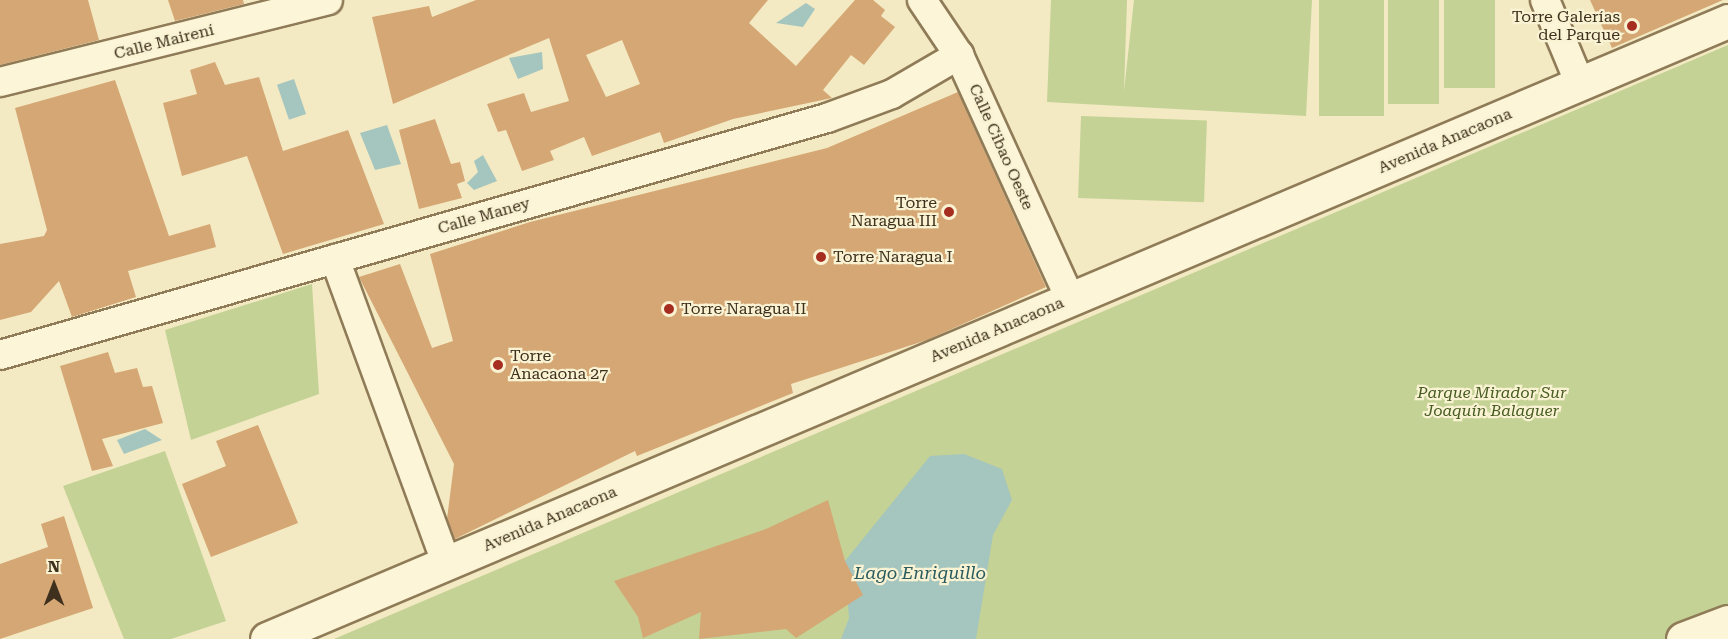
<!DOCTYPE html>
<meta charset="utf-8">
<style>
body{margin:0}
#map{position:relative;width:1728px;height:639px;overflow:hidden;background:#f3eac3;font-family:"Roboto Serif",serif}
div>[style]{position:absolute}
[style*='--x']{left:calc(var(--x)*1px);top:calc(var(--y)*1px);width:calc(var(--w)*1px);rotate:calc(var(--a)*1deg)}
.green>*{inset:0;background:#c4d295;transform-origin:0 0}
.water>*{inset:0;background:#a5c5bf;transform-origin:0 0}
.building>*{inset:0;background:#d5a774}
.roads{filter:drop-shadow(2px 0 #8f7b57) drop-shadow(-2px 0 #8f7b57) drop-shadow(0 2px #8f7b57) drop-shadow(0 -2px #8f7b57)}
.street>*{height:28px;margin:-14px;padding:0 14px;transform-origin:14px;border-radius:14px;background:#fcf5d7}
.secondary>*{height:33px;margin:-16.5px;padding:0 16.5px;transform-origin:16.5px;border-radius:16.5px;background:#fcf5d7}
.dots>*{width:16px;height:16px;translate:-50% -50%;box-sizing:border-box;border:3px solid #f9f2d3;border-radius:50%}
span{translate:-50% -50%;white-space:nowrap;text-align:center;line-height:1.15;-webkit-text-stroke:4.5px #f9f2d3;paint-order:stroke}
.poi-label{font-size:16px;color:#3e301d}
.right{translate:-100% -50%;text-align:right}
.left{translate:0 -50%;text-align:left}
.street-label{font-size:16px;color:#3e301d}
.park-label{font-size:16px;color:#475c21;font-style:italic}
.water-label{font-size:18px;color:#2a5c5f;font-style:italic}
.north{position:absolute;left:24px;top:555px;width:60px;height:60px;-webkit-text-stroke:4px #f9f2d3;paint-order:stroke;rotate:0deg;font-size:16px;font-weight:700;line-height:24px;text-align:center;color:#3e301d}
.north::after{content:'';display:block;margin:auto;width:21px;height:27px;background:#3e301d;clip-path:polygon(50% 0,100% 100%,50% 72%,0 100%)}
</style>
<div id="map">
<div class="green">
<i style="clip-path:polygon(1051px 0,1127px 0,1124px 91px,1134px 0,1312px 0,1306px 116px,1047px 102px)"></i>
<i style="left:1319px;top:0;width:65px;height:116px"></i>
<i style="left:1388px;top:0;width:51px;height:104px"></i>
<i style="left:1444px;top:0;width:51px;height:88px"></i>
<i style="clip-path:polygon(1728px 45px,1728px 639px,334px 639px)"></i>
<i style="left:1081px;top:116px;width:126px;height:82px;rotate:2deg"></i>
<i style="clip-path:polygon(312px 284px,319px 394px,191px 440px,165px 330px)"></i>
<i style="clip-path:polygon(165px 451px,226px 621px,171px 639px,124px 639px,63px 486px)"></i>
</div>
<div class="water">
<i style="clip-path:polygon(806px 3px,815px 9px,803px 27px,776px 23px)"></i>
<i style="clip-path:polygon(542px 52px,543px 69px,518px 79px,509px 58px)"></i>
<i style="left:294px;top:79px;width:37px;height:18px;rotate:71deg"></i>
<i style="clip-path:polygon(387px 125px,401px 164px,375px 170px,360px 133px)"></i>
<i style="clip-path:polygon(483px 155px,497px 181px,474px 190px,467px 183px,478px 172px,474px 161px)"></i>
<i style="clip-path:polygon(145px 429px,162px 440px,124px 454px,117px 440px)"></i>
<i style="clip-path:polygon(964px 454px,1002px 469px,1012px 500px,993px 535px,976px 639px,841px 639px,849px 618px,845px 561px,930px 456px)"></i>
</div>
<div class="building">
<i style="clip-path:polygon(0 0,88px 0,99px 40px,0 65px)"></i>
<i style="clip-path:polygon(168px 0,243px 0,244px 4px,175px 21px)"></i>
<i style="clip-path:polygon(evenodd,476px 0,768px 0,749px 23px,796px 66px,855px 0,873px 0,885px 10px,881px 16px,895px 27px,864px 65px,851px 55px,823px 90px,832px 98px,733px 119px,664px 143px,660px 132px,592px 156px,584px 137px,550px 151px,554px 160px,522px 171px,506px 130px,498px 132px,487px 104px,524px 93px,531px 112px,569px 101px,549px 38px,393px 104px,372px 17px,429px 6px,432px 17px,476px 0,622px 40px,640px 84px,606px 97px,586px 55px,622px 40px)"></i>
<i style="clip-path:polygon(1590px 0,1723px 0,1612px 48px)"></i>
<i style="clip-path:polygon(215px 62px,225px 85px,259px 77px,283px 151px,348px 130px,384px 224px,283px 254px,247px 156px,182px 176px,163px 103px,197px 94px,190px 70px)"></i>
<i style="clip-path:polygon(115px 80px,169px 236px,210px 224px,216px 247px,128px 271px,136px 297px,72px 317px,59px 281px,31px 312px,0 320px,0 244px,44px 236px,47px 230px,15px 108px)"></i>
<i style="clip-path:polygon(958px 92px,1046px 287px,927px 340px,791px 384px,793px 393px,637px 456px,635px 451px,455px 539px,447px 519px,454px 464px,359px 277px,400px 264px,432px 348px,453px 341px,430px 254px,530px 222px,827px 148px)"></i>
<i style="clip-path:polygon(435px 119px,451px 164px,460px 162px,465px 181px,457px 184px,462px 198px,419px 209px,399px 130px)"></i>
<i style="clip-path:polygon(108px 352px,115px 373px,137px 368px,143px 387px,152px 386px,163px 423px,102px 439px,113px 466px,92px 471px,60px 366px)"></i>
<i style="clip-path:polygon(258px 425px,298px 523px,211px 557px,182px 484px,226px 466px,216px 441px)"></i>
<i style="clip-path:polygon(828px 500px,845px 561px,863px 595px,796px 638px,786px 629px,699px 639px,701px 612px,643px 638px,638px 617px,614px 581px,766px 529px)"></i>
<i style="clip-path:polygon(64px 516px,93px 608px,0 639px,0 564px,48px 547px,41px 524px)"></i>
</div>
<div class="roads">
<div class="street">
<i style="--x:922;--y:0;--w:66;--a:56.1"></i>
<i style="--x:959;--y:55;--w:268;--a:65.5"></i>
<i style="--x:1545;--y:0;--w:91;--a:67.4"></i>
<i style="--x:0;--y:82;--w:338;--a:-14"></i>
<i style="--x:335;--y:259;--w:324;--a:69.9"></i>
<i style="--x:0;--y:355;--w:860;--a:-15.99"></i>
<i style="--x:827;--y:118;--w:69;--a:-20.3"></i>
<i style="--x:892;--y:94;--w:78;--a:-30.2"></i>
</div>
<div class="secondary">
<i style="--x:267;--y:639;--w:1586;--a:-22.93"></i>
<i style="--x:1683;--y:639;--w:48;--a:-20.7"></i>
</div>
</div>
<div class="dots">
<i style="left:1632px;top:26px;background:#a52e20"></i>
<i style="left:949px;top:212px;background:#a52e20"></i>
<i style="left:821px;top:257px;background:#a52e20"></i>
<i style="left:669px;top:309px;background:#a52e20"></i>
<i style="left:498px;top:365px;background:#a52e20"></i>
</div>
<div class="poi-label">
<span class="right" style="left:1620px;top:26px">Torre Galerías<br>del Parque</span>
<span class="right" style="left:937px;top:212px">Torre<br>Naragua III</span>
<span class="left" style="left:833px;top:257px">Torre Naragua I</span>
<span class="left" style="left:681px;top:309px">Torre Naragua II</span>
<span class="left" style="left:510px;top:365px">Torre<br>Anacaona 27</span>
</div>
<div class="street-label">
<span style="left:164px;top:42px;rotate:-14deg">Calle Mairení</span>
<span style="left:1445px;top:141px;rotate:-23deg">Avenida Anacaona</span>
<span style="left:1001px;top:147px;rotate:66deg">Calle Cibao Oeste</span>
<span style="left:484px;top:216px;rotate:-16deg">Calle Maney</span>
<span style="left:997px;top:330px;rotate:-23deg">Avenida Anacaona</span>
<span style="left:550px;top:519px;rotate:-23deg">Avenida Anacaona</span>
</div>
<div class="park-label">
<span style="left:1492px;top:402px">Parque Mirador Sur<br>Joaquín Balaguer</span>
</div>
<div class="water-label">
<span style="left:920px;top:573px">Lago Enriquillo</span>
</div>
<div class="north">N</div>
</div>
